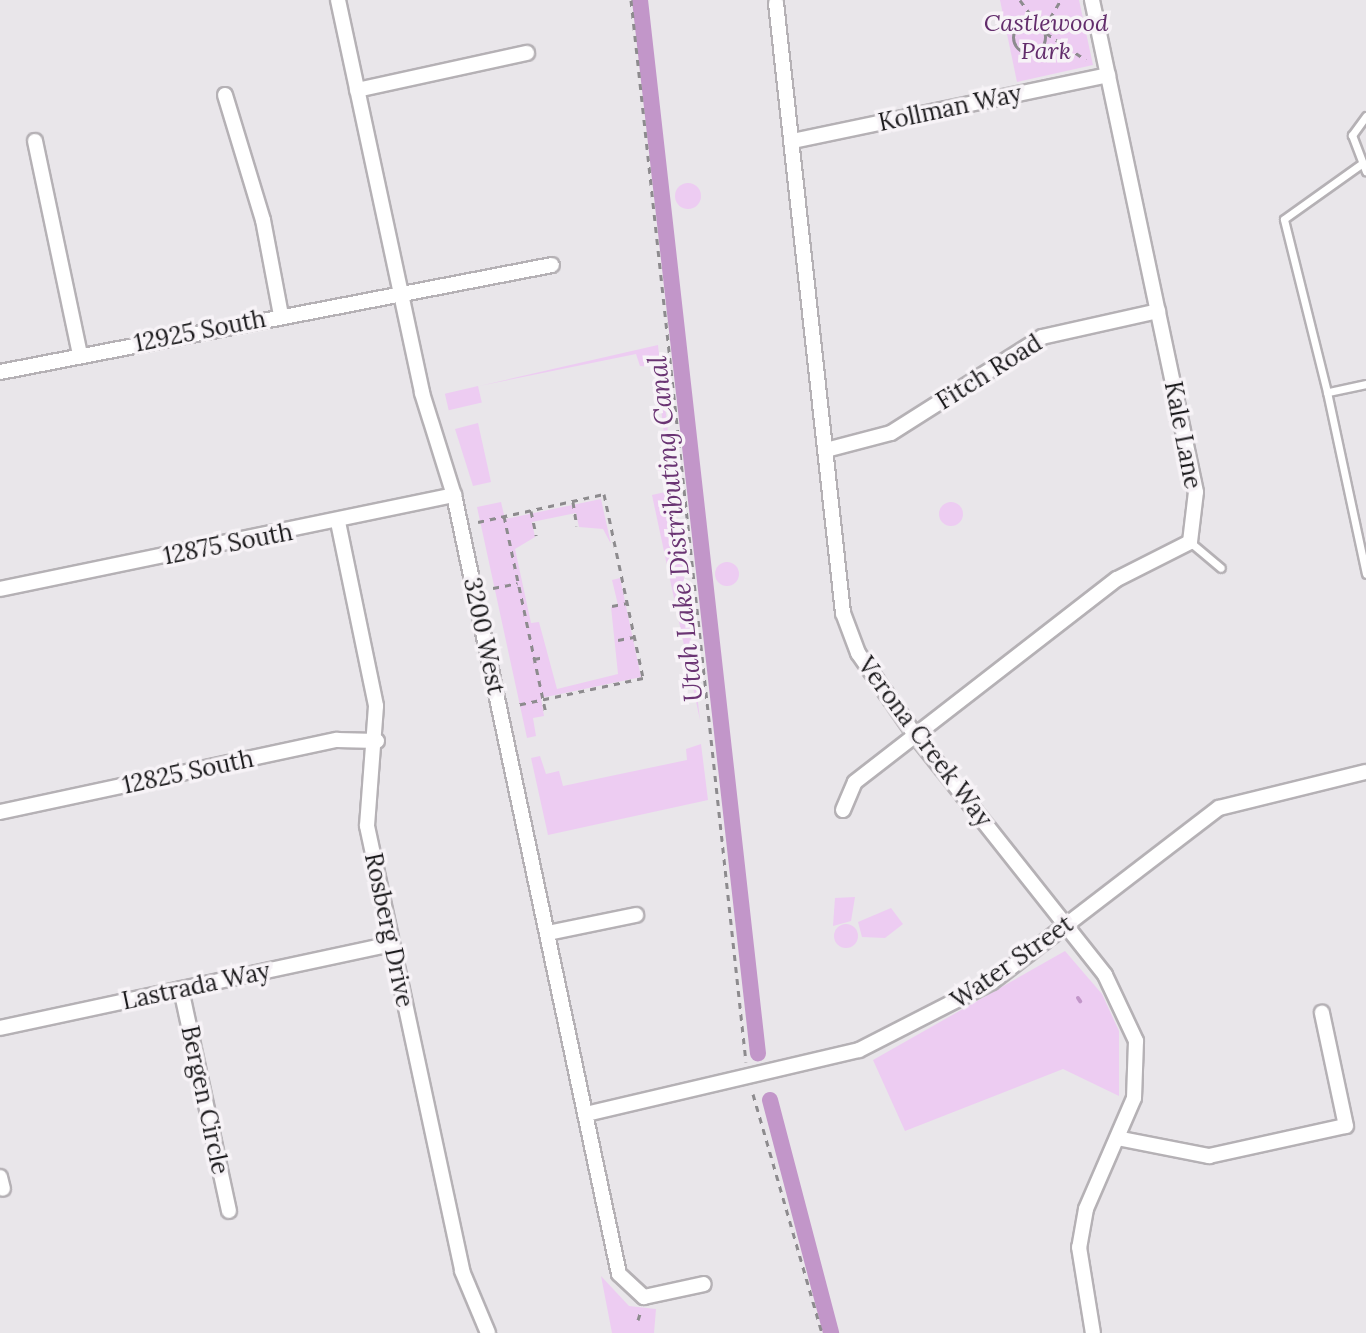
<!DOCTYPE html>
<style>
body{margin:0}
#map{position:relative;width:1366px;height:1333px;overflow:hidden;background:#e9e6ea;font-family:Lora,serif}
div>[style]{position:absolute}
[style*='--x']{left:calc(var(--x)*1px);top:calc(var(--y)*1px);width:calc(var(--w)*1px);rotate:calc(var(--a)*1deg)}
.green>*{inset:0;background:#edccf2;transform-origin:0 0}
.round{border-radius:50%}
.stream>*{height:4px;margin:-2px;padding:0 2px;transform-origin:2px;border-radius:2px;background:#c296c9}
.canal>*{height:16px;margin:-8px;padding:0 8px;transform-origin:8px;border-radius:8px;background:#c296c9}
.path>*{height:3px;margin-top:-1.5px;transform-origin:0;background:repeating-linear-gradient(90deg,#8d8b8e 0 6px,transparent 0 12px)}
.path>.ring{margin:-1.5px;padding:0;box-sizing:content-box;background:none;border:3px solid #8d8b8e;border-radius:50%}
.roads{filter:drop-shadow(2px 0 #b5b1b5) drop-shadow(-2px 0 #b5b1b5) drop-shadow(0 2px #b5b1b5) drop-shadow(0 -2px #b5b1b5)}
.lane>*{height:7px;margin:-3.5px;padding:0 3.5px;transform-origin:3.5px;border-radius:3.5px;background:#fff}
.street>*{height:14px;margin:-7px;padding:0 7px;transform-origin:7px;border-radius:7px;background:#fff}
span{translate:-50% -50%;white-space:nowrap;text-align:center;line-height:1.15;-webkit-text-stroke:7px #f7f3f7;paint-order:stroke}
.park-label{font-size:24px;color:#632d6c;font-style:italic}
.street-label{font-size:24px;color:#1a191b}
.water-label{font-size:26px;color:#6a3473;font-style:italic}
</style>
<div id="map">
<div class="green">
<i style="clip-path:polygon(1000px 0,1079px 0,1093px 65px,1017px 82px)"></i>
<i class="round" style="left:675px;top:183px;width:26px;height:26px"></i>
<i style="clip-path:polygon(658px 345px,673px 476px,661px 478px,658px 469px,668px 467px,656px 367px,640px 366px,636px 354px,479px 386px)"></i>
<i style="left:478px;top:386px;width:17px;height:34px;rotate:77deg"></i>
<i style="clip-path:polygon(478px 423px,491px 482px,473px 486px,455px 429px)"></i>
<i style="clip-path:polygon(674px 490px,700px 720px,652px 495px)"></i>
<i style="clip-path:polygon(601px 499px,611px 544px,603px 529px,579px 527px,576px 513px,532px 522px,535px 537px,515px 549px,531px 623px,539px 622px,557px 689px,618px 674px,611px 607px,618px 605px,612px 580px,620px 578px,641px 677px,541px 698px,544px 716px,533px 718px,536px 736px,527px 738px,477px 507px,501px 502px,505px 519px)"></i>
<i class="round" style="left:939px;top:502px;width:24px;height:24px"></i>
<i class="round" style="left:715px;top:562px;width:24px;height:24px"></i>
<i style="clip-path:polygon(701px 744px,708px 800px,548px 835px,531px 758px,540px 756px,546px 774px,559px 771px,563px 786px,687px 760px,686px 749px)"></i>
<i style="clip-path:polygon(855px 897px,851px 921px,833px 926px,835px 898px)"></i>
<i style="clip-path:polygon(891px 908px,903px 924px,885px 938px,862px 937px,858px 922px)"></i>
<i class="round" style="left:834px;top:924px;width:24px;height:24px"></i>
<i style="clip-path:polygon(1065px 951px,1102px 994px,1119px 1031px,1119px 1096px,1063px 1069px,905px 1131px,873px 1060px)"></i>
<i style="clip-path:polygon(601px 1276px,629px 1306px,656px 1309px,654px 1333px,612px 1333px)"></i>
</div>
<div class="stream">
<i style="--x:1078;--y:998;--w:4;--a:56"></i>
</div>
<div class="canal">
<i style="--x:640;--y:0;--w:1060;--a:83.61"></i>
<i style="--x:770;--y:1100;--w:241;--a:75.3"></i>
</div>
<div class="path">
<i style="--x:631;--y:0;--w:1068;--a:83.82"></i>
<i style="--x:1020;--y:0;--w:22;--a:54"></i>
<i style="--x:1023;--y:17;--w:27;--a:2"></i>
<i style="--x:1050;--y:18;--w:21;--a:-59"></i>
<i class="ring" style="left:1013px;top:21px;width:29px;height:29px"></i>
<i style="--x:1046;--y:33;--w:48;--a:34"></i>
<i style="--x:573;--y:502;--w:24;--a:81"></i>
<i style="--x:531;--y:511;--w:25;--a:78"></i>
<i style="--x:504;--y:516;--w:201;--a:78"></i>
<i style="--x:478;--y:522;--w:129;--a:-12.5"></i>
<i style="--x:604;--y:494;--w:188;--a:78"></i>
<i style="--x:643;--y:678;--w:129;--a:167.9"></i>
<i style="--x:493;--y:588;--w:25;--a:-11"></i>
<i style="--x:612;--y:606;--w:15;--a:-11"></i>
<i style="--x:618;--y:640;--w:16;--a:-11"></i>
<i style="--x:534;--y:659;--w:11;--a:-10"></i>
<i style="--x:753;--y:1094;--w:249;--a:73.9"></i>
<i style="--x:638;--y:1320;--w:10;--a:-73"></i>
</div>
<div class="roads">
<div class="lane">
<i style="--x:1366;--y:116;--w:24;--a:126"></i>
<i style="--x:1352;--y:135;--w:39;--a:69"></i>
<i style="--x:1366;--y:384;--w:40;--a:168"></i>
<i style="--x:1327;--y:392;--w:186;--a:77.9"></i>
<i style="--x:1327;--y:392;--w:178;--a:-104"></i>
<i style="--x:1284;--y:219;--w:95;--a:-35.5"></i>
<i style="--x:1190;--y:542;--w:40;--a:40"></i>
</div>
<div class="street">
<i style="--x:338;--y:0;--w:402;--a:77.9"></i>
<i style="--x:422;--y:393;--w:107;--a:72.6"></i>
<i style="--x:454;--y:495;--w:796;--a:78.04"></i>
<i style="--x:619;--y:1274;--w:34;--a:43"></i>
<i style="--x:644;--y:1297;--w:61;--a:-12.2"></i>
<i style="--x:776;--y:3;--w:614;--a:83.73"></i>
<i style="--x:843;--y:613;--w:43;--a:69.4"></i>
<i style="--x:858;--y:653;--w:100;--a:55.2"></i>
<i style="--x:915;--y:735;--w:306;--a:51.6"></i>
<i style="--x:1105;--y:975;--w:73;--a:64.8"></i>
<i style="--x:1136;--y:1041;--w:57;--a:92"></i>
<i style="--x:1134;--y:1098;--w:121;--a:113.4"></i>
<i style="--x:1086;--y:1209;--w:39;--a:100"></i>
<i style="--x:1079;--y:1247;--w:87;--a:80.8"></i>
<i style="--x:357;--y:90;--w:174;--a:-12.3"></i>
<i style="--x:225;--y:95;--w:131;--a:73.1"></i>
<i style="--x:263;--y:220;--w:97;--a:79.3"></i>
<i style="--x:35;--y:141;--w:219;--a:78.1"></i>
<i style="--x:793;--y:141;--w:322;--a:-11.8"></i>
<i style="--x:0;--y:372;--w:562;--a:-10.97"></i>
<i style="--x:826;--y:450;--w:67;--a:-14.7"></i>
<i style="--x:891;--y:433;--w:179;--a:-32.4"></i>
<i style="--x:1042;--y:337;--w:119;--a:-12.6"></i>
<i style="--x:338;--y:522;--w:188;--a:78.3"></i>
<i style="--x:376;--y:706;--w:120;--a:94.3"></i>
<i style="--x:367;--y:826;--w:455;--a:77.9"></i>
<i style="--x:462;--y:1271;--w:67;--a:67.2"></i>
<i style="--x:0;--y:589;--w:464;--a:-11.7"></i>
<i style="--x:843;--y:810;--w:30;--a:-67"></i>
<i style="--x:855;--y:782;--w:331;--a:-37.8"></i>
<i style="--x:1117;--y:579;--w:82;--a:-26.9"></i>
<i style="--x:1190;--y:542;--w:50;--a:-83.2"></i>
<i style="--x:1196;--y:492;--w:503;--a:-101.94"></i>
<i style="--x:0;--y:812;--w:345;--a:-12.1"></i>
<i style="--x:337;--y:740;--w:40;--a:1.4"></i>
<i style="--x:548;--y:933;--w:90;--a:-11.6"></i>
<i style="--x:181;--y:989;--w:227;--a:77.8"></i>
<i style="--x:0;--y:1028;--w:400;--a:-12.1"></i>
<i style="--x:586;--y:1114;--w:280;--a:-13.2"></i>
<i style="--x:859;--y:1050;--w:149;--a:-27.1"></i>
<i style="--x:992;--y:982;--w:286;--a:-37.5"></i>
<i style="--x:1219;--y:808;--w:151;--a:-13.8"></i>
<i style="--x:1122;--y:1139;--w:89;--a:11.1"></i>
<i style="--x:1209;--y:1156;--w:140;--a:-12.4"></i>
<i style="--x:1346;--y:1126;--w:116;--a:-102"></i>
<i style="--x:0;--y:1177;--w:12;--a:76"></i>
</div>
</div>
<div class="park-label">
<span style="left:1046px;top:37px">Castlewood<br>Park</span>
</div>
<div class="street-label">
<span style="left:950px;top:108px;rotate:-12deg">Kollman Way</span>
<span style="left:200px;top:331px;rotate:-11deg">12925 South</span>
<span style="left:989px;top:372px;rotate:-32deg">Fitch Road</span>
<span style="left:1183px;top:435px;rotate:79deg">Kale Lane</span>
<span style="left:228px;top:544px;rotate:-11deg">12875 South</span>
<span style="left:484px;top:636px;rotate:78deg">3200 West</span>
<span style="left:925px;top:742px;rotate:53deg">Verona Creek Way</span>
<span style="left:188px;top:772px;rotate:-12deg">12825 South</span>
<span style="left:389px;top:930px;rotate:78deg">Rosberg Drive</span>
<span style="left:1012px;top:962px;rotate:-35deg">Water Street</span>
<span style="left:196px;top:986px;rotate:-12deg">Lastrada Way</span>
<span style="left:205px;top:1100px;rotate:78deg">Bergen Circle</span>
</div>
<div class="water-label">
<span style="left:675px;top:529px;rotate:-96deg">Utah Lake Distributing Canal</span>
</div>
</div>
